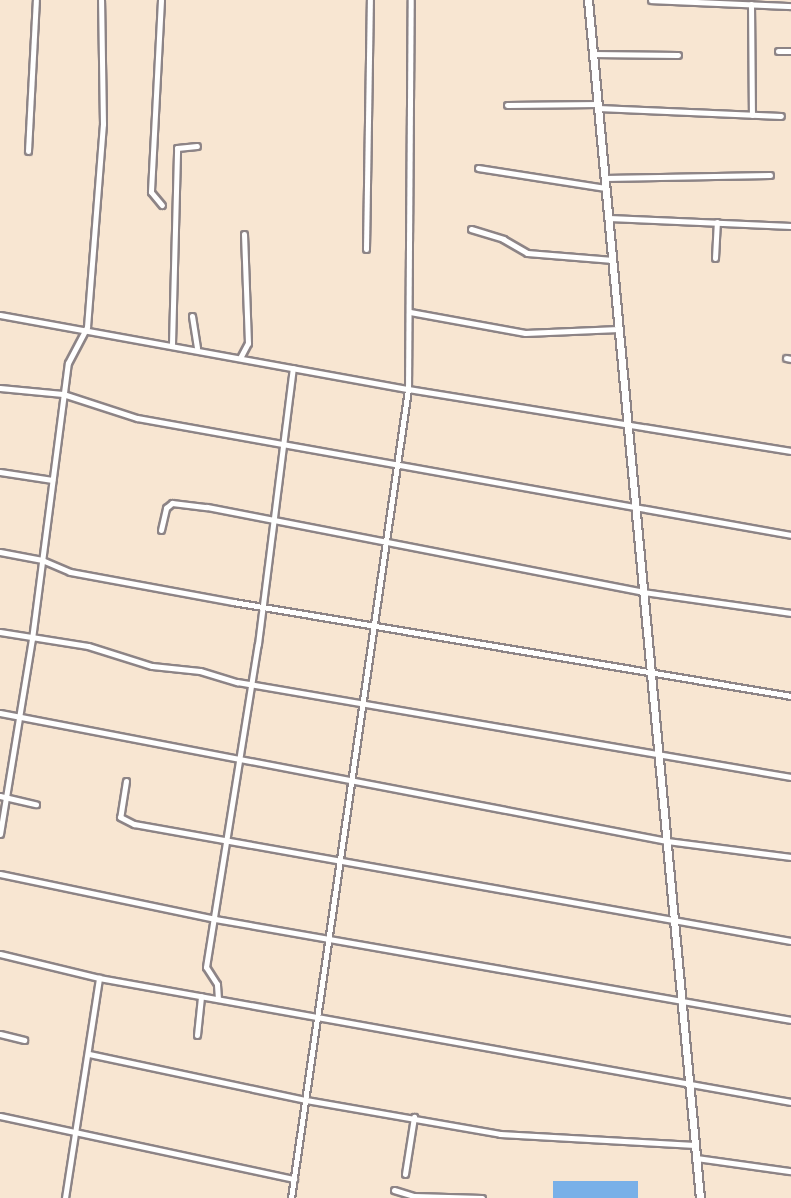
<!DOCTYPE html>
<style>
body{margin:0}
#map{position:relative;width:791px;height:1198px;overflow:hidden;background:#f8e6d2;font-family:Itim,sans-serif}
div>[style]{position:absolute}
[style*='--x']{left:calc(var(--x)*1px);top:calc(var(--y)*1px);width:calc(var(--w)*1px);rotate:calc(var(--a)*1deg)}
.water>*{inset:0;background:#79b0e8;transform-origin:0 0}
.roads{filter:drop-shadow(2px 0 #8d8486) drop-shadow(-2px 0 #8d8486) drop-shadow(0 2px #8d8486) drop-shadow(0 -2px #8d8486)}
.minor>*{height:5px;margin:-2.5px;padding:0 2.5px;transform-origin:2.5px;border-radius:2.5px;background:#fff}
.tertiary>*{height:7px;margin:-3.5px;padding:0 3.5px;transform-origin:3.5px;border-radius:3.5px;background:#fff}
span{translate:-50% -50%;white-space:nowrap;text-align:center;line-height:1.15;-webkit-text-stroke:5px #fff;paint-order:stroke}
</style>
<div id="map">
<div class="water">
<i style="left:638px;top:1181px;width:17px;height:85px;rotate:90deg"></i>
</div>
<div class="roads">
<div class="minor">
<i style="--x:161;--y:0;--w:192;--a:93"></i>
<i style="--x:151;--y:192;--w:17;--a:50"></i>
<i style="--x:651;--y:0;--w:140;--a:2.5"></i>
<i style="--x:751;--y:4;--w:111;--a:89.5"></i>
<i style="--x:778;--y:51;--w:13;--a:0"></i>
<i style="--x:593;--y:54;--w:85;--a:0.7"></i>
<i style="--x:507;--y:105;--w:91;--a:-0.6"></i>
<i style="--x:598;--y:108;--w:183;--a:2.5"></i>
<i style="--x:28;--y:151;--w:151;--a:-87"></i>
<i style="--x:478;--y:168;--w:129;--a:8.9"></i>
<i style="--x:605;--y:178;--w:165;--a:-1"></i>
<i style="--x:609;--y:218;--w:182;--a:2.5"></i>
<i style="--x:471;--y:229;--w:34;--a:17"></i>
<i style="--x:503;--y:239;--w:28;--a:30"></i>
<i style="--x:527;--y:253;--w:86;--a:4.7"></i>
<i style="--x:366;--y:249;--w:249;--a:-89.1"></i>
<i style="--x:715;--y:258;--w:36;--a:-87"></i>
<i style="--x:410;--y:312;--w:117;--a:10.3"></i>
<i style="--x:525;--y:333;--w:94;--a:-2.4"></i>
<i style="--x:0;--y:315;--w:415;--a:10.3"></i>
<i style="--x:408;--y:389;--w:388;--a:9.2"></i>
<i style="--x:192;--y:316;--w:32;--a:81"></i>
<i style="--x:172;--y:344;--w:196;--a:-88.5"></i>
<i style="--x:177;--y:148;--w:20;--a:-6"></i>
<i style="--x:240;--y:358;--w:17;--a:-62"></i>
<i style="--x:248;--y:343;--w:109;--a:-92.1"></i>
<i style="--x:786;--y:358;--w:5;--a:11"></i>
<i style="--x:0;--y:388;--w:63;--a:5.4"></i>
<i style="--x:63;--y:394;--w:78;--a:18"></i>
<i style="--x:137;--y:418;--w:664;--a:10.14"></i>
<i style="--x:0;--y:472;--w:53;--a:8.7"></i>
<i style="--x:161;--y:530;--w:23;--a:-77"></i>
<i style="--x:166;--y:508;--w:8;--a:-40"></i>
<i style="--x:172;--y:503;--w:35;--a:7"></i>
<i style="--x:207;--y:507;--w:444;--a:11"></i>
<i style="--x:643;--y:592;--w:149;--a:8.1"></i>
<i style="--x:0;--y:552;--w:43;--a:10.8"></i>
<i style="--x:42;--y:560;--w:30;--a:23"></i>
<i style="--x:70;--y:572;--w:166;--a:10.4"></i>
<i style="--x:233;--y:602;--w:566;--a:9.56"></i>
<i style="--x:0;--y:632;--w:89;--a:9"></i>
<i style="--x:88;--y:646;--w:67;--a:17.4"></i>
<i style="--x:152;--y:666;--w:48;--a:5.9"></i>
<i style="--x:200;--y:671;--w:39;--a:17"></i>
<i style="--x:237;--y:682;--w:562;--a:9.73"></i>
<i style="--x:0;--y:713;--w:679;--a:10.86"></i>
<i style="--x:667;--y:841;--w:125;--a:7.4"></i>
<i style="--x:126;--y:781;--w:36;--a:99"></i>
<i style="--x:120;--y:817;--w:16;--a:27"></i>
<i style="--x:134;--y:824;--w:667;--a:10.1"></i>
<i style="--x:0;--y:796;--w:37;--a:13"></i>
<i style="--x:0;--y:834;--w:198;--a:-80.7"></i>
<i style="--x:32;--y:639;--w:278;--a:-82.6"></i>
<i style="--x:68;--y:363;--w:41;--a:-62.2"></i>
<i style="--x:87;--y:327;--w:204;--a:-85.5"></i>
<i style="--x:103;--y:124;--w:124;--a:-90.9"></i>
<i style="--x:0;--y:874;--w:220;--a:11.8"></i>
<i style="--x:215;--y:919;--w:585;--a:9.95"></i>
<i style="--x:0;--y:954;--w:102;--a:13.6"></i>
<i style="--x:99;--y:978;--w:703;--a:10.16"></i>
<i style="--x:218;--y:999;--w:15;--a:-94"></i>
<i style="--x:217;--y:984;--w:20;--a:-123"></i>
<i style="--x:206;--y:967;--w:327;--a:-80.9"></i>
<i style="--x:258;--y:644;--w:278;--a:-82.8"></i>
<i style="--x:0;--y:1034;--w:25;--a:14"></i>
<i style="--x:197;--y:1035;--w:39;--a:-84"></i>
<i style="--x:89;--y:1054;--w:222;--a:12"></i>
<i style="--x:306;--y:1100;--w:197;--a:9.9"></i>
<i style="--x:500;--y:1134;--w:195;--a:3.2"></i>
<i style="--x:0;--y:1116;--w:301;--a:12.1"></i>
<i style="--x:697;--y:1158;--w:94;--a:8"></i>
<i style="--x:405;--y:1174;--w:58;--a:-81"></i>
<i style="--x:394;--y:1190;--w:21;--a:17"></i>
<i style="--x:414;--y:1196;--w:68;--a:1.7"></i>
<i style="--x:65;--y:1198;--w:223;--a:-81.2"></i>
<i style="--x:291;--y:1198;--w:817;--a:-81.77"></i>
<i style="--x:408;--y:389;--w:389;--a:-89.6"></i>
</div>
<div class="tertiary">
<i style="--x:588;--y:0;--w:1203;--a:84.66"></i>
</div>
</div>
</div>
